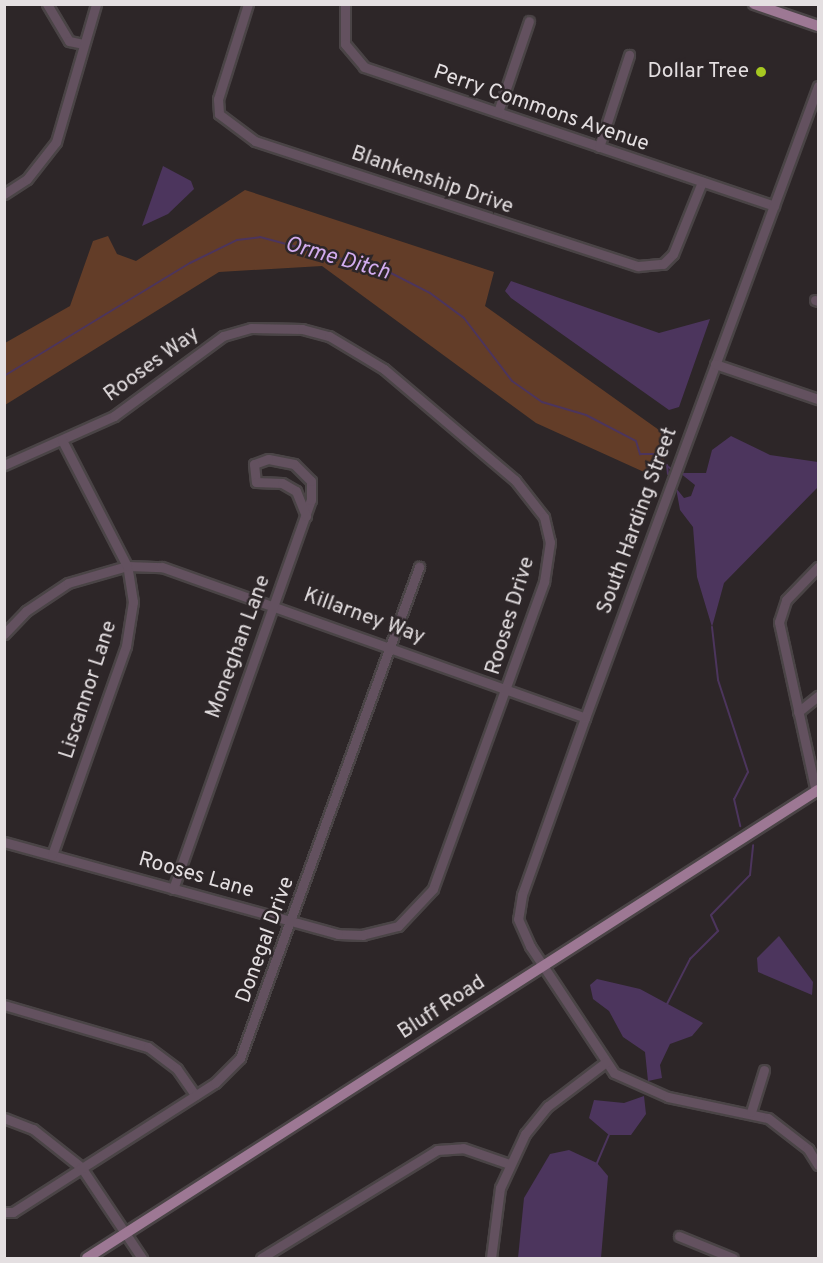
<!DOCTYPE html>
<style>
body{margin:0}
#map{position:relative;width:823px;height:1263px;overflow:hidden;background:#2d2628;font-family:Overpass,sans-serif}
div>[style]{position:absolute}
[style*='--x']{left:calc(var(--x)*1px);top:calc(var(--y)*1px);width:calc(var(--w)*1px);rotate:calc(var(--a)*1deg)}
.green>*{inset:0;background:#633d28}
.water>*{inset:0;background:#4c355d}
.stream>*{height:2px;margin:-1px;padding:0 1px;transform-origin:1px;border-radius:1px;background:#4c355d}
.roads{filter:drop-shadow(2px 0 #4a4446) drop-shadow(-2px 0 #4a4446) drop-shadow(0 2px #4a4446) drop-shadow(0 -2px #4a4446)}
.minor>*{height:9px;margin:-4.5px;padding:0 4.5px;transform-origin:4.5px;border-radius:4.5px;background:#63515f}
.major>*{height:10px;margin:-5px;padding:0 5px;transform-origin:5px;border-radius:5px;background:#9d7894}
.dots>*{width:16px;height:16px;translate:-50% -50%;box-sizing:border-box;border:3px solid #2d2628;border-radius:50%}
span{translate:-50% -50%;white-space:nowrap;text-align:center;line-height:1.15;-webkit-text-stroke:5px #2d2628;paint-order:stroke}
.poi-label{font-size:21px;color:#e4dfe1}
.right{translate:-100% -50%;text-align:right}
.street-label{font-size:21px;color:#e4dfe1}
.water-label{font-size:22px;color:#d2acef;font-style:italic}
.frame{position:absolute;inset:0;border:6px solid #e4dfe1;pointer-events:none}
</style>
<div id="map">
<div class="green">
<i style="clip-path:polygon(245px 190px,494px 272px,485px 306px,673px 440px,655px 477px,536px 423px,322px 266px,219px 272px,5px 405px,5px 343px,70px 306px,93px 241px,108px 236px,117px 254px,136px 261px)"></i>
</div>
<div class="water">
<i style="clip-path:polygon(163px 166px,191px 181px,194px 189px,168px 214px,142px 226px)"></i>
<i style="clip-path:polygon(511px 281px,659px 333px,710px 319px,679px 407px,669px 410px,511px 298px,505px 291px)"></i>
<i style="clip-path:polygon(731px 436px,770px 455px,818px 462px,818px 487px,724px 583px,712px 627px,697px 577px,693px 527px,680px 510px,676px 488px,684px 498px,691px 496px,695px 485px,680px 473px,706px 473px,712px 450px)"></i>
<i style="clip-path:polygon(779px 936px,813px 982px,812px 995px,758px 972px,757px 958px)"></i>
<i style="clip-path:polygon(597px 979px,640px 989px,703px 1023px,692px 1036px,670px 1044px,660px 1065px,662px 1078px,648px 1081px,645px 1052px,623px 1037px,609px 1011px,593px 999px,590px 985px)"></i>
<i style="clip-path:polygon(644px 1096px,646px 1114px,631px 1135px,609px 1135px,589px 1118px,594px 1100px,624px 1103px)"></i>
<i style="clip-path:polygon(569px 1150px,597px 1163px,608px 1176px,601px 1258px,518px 1258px,524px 1198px,550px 1154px)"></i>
</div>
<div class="stream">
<i style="--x:4;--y:376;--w:218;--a:-31.3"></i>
<i style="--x:190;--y:263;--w:52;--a:-26.1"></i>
<i style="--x:237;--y:240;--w:23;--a:-7"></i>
<i style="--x:260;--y:237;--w:131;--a:15"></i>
<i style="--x:387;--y:271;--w:48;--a:27.1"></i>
<i style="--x:430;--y:293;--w:42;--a:36.3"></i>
<i style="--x:464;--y:318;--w:79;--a:52.7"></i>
<i style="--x:512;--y:381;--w:37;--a:35"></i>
<i style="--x:542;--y:402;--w:46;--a:16.5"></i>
<i style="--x:586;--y:415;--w:56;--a:27.5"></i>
<i style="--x:636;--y:441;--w:14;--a:73"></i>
<i style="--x:640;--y:454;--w:13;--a:0"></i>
<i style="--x:653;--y:454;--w:23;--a:40"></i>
<i style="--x:667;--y:465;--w:9;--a:84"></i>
<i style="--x:712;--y:627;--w:53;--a:83.5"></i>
<i style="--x:718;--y:680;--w:97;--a:71.9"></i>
<i style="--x:748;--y:772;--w:30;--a:117"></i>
<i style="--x:734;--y:799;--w:28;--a:77"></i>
<i style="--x:667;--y:1004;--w:51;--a:-62.9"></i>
<i style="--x:690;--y:959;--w:40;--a:-45"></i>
<i style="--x:718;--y:931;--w:17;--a:-114"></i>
<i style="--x:711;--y:915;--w:56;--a:-45.7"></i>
<i style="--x:750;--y:875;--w:30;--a:-84"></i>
<i style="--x:597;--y:1163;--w:30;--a:-67"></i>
</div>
<div class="roads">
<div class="minor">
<i style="--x:47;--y:4;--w:43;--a:59.3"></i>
<i style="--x:69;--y:41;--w:14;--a:12"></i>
<i style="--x:248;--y:4;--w:100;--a:107.5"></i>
<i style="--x:218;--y:99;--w:15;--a:86"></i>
<i style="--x:219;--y:114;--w:45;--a:36.9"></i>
<i style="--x:255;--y:141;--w:403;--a:18.1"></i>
<i style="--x:638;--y:266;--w:25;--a:-5"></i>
<i style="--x:663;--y:264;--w:14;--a:-45"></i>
<i style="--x:673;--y:254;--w:78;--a:-68.1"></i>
<i style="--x:345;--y:4;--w:40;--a:90"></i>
<i style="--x:345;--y:44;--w:30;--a:50"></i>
<i style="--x:364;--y:67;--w:433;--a:18.7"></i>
<i style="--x:818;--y:86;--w:674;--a:110.24"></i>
<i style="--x:585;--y:718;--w:188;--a:109.6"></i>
<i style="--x:522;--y:895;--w:24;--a:99"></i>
<i style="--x:518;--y:919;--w:30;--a:66"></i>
<i style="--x:530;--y:946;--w:152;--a:56.5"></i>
<i style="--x:614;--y:1073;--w:59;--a:24"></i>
<i style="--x:668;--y:1097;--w:102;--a:11.9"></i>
<i style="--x:768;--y:1118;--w:51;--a:37.8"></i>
<i style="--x:808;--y:1149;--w:19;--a:58"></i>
<i style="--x:498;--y:112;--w:96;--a:-71.2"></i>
<i style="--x:599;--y:147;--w:97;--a:-71.9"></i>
<i style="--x:4;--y:194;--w:27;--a:-33"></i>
<i style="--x:27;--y:179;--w:47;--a:-51.9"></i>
<i style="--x:56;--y:142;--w:144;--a:-73.8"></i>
<i style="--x:815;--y:300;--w:3;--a:18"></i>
<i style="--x:715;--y:364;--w:109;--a:18.8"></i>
<i style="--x:4;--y:465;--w:120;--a:-24"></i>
<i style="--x:114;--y:416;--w:135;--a:-36.3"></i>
<i style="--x:223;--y:336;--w:29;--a:-16"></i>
<i style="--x:251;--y:328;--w:51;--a:1.1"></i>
<i style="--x:302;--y:329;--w:28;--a:15"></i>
<i style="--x:329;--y:336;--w:64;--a:31"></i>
<i style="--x:384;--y:369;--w:172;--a:40.3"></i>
<i style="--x:515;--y:480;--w:47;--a:51.9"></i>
<i style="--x:544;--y:517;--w:26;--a:77"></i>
<i style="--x:550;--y:542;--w:40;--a:98.5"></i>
<i style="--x:544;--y:582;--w:326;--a:109.9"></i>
<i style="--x:433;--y:889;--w:51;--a:133.4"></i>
<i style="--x:398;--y:926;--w:36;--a:166"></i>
<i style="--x:363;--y:935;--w:25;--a:-178"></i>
<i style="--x:338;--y:934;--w:346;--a:-164.6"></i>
<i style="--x:4;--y:634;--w:32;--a:-46"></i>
<i style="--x:26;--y:611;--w:50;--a:-33.7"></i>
<i style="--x:68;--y:583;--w:61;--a:-16.1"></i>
<i style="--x:127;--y:566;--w:35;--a:2"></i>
<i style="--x:162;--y:567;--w:449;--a:19.6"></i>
<i style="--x:798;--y:712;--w:26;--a:-39"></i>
<i style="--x:816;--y:792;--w:174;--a:-102.3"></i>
<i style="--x:779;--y:622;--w:23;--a:-72"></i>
<i style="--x:786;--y:600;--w:46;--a:-45.9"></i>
<i style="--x:52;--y:855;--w:222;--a:-70.5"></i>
<i style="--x:126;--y:646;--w:45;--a:-81"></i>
<i style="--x:133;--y:602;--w:36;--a:-99"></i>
<i style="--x:127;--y:566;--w:142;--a:-117.3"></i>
<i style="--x:173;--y:889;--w:413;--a:-70.5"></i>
<i style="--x:311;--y:500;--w:19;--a:-90"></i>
<i style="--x:311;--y:481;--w:24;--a:-135"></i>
<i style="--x:294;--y:464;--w:26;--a:-169"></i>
<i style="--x:268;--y:459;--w:15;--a:160"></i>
<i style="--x:254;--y:464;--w:18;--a:84"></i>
<i style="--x:256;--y:482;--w:26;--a:2"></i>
<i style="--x:282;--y:483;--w:16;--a:30"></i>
<i style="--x:296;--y:491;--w:27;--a:68"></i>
<i style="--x:4;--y:1005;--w:150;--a:16.3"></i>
<i style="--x:148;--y:1047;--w:36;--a:37"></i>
<i style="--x:177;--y:1069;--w:32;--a:55"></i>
<i style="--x:751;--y:1112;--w:44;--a:-72.8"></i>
<i style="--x:4;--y:1118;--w:31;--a:21"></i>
<i style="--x:33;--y:1129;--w:61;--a:38.4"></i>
<i style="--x:81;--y:1167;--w:110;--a:56.2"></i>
<i style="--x:4;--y:1212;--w:9;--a:0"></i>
<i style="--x:13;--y:1212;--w:240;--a:-32.6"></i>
<i style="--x:215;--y:1083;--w:35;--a:-45"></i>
<i style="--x:240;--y:1058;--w:523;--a:-69.97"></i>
<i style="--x:679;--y:1236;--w:58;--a:22.2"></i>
<i style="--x:261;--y:1258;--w:206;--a:-31.5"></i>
<i style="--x:437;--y:1150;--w:26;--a:-4"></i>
<i style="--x:463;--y:1148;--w:49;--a:19.2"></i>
<i style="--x:491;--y:1258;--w:71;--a:-82.7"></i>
<i style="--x:500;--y:1188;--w:60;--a:-65.2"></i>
<i style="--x:525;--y:1134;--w:36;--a:-51"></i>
<i style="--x:548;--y:1106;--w:73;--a:-37.2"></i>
</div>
<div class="major">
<i style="--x:754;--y:4;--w:68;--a:19"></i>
<i style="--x:87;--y:1258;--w:868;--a:-32.63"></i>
</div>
</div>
<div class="dots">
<i style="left:761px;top:72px;background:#a6c821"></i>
</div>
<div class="poi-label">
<span class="right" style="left:749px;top:72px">Dollar Tree</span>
</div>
<div class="street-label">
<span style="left:541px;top:109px;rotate:19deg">Perry Commons Avenue</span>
<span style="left:432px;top:181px;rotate:19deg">Blankenship Drive</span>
<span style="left:152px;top:365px;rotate:-36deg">Rooses Way</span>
<span style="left:638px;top:521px;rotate:-70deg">South Harding Street</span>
<span style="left:511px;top:616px;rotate:-73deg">Rooses Drive</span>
<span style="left:364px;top:617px;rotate:20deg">Killarney Way</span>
<span style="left:239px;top:647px;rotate:-70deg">Moneghan Lane</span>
<span style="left:89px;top:690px;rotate:-72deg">Liscannor Lane</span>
<span style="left:196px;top:876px;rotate:16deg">Rooses Lane</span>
<span style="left:266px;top:940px;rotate:-70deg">Donegal Drive</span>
<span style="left:442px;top:1008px;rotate:-33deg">Bluff Road</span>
</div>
<div class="water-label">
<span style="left:337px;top:259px;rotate:16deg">Orme Ditch</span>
</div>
<div class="frame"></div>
</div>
